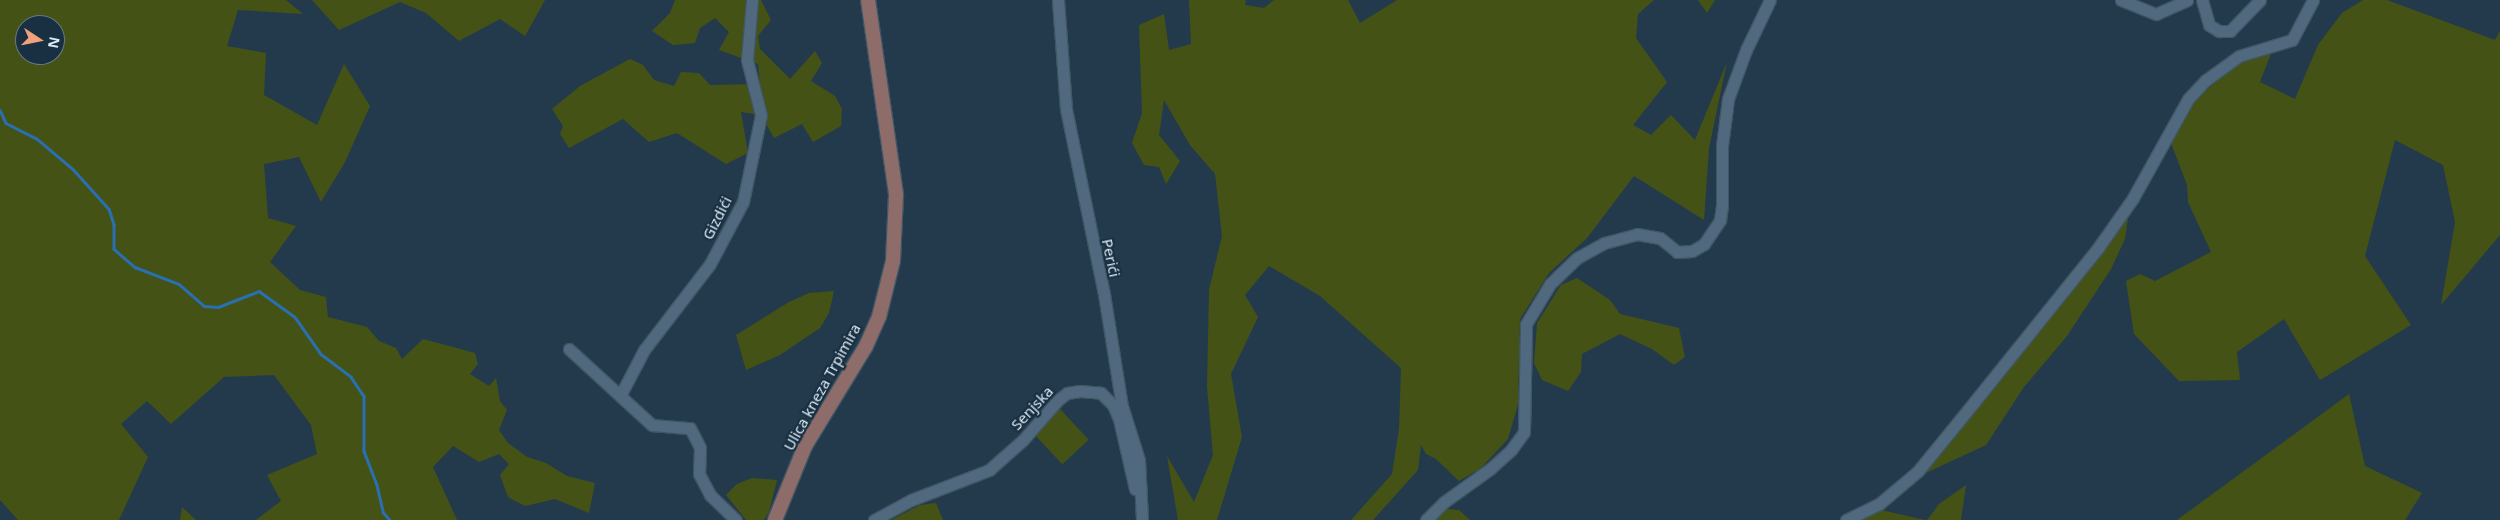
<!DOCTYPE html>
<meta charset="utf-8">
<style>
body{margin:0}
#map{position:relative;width:2500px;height:520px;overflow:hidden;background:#233a4d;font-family:"Noto Sans",sans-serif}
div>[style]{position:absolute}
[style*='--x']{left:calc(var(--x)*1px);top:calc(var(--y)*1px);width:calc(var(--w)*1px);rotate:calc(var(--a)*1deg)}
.green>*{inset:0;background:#445315;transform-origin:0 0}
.stream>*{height:2.5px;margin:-1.25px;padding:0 1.25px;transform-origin:1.25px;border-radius:1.25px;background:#296fb1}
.roads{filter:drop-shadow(1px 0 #415665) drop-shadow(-1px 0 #415665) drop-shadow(0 1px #415665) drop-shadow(0 -1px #415665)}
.minor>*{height:11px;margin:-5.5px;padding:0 5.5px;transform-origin:5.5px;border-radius:5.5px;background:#50697e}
.major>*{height:14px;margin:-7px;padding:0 7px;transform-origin:7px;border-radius:7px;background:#8d6c6a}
span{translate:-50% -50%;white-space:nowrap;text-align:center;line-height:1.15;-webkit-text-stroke:4.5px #193042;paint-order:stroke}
.street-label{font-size:15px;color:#dcebf6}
.north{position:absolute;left:15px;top:15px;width:50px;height:50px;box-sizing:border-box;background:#193042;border:1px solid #677b8a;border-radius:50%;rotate:101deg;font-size:14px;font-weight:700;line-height:20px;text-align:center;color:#dcebf6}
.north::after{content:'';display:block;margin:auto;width:18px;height:22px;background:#f1a17c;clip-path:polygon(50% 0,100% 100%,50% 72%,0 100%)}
</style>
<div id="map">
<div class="green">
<i style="clip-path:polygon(evenodd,0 0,286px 0,303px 14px,238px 10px,227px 46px,266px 53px,264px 95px,317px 125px,344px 64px,370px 106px,345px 162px,321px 202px,299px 157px,264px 164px,268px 218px,296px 226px,270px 262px,300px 290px,326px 297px,328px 317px,367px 327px,379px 341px,396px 348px,402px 359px,423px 339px,475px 353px,478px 364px,470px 374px,489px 386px,496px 378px,500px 401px,507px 410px,499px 430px,508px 443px,527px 457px,546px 463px,567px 476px,595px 483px,589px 513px,555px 499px,525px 506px,508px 497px,500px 475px,509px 464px,499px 454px,479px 462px,453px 446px,433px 467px,457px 520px,256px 520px,281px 501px,267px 475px,317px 454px,311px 425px,274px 375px,224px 377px,171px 424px,147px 401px,121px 424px,148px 457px,119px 520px,18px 520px,0 500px,0 0,25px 25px,55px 25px,55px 55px,25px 55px,25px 25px)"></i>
<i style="clip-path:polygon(312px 0,545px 0,525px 36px,500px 19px,459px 41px,426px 13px,400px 2px,339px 30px)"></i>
<i style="clip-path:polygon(675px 0,761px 0,771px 20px,758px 36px,760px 49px,790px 79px,815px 51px,822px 63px,811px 81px,835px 96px,842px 109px,841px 126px,813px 142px,802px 124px,774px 138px,761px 115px,741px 112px,748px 153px,726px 164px,677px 133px,649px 142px,623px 119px,569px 148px,560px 134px,563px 126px,552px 109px,580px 86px,630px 59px,643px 65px,654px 80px,674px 86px,681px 72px,699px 73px,710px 85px,760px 84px,758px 64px,719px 50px,729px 32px,715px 18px,700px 28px,695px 43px,673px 45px,652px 31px,670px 13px)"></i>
<i style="clip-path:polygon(1189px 0,1246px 0,1245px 5px,1264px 8px,1274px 0,1348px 0,1360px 23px,1397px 0,1654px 0,1638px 14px,1636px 38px,1667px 82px,1633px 125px,1651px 135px,1671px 115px,1695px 140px,1727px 62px,1709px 148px,1704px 220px,1634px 176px,1587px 238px,1549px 273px,1520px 319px,1518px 404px,1508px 439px,1481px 468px,1459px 481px,1436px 459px,1426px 454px,1421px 445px,1418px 470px,1373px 520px,1351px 520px,1392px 474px,1399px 429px,1401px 368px,1320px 296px,1269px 266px,1245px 295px,1258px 317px,1231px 374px,1242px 437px,1217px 520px,1178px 520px,1167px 456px,1194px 502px,1213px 455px,1207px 387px,1209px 290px,1222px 236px,1215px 174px,1190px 145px,1164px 100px,1159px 135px,1180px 161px,1166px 184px,1159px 167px,1144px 165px,1132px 143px,1142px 113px,1139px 25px,1164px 14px,1169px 50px,1191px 44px)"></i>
<i style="clip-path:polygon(1698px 0,1715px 0,1707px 13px)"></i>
<i style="clip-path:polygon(2363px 0,2387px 0,2495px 40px,2500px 31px,2500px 235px,2441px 305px,2455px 222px,2443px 165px,2395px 140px,2365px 256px,2411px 325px,2320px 380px,2284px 319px,2237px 352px,2240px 380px,2179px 381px,2134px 334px,2126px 281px,2140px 274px,2155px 281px,2211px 252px,2188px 202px,2187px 185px,2171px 143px,2196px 100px,2233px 66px,2257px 53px,2272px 51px,2260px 82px,2295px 99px,2318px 45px,2342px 13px)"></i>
<i style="clip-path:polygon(2128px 218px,2125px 239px,2111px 269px,2067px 336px,2024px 387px,1986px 445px,1917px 477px,2120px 223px)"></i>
<i style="clip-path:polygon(1577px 278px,1610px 300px,1620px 314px,1679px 328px,1685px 357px,1674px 365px,1652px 349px,1620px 334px,1582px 354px,1581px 372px,1568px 391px,1542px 380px,1534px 363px,1537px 323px,1561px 285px)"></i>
<i style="clip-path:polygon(834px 291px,829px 313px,820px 328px,780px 355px,746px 370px,736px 335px,789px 302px,809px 293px)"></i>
<i style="clip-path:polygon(2349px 394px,2365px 466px,2422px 493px,2405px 520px,2177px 520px)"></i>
<i style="left:1060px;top:409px;width:42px;height:36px;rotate:47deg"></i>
<i style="clip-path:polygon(752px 478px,777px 480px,769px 512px,764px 520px,746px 520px,726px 495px,737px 484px)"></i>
<i style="clip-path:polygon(1966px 485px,1961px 520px,1927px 520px,1939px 504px)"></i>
<i style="clip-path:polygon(936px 503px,943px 520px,891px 520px,920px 505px)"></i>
<i style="clip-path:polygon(182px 507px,196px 520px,180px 520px)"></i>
<i style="clip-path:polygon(1445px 509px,1459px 510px,1470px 520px,1435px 520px)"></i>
<i style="clip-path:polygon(1881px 510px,1925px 520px,1863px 520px)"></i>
</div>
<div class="stream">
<i style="--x:0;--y:110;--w:14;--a:65"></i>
<i style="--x:6;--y:123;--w:34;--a:27"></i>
<i style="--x:36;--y:138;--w:48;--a:40"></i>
<i style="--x:73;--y:169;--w:54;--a:48"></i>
<i style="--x:109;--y:209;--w:16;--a:72"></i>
<i style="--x:114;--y:224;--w:25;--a:90"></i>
<i style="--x:114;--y:249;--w:28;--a:41"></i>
<i style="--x:135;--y:267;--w:47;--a:21.1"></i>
<i style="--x:179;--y:284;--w:33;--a:41"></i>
<i style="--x:204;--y:306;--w:14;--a:4"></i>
<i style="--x:218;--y:307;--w:44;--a:-21.3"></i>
<i style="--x:259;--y:291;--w:44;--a:35.8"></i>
<i style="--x:295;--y:317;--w:45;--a:54.9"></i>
<i style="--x:321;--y:354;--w:38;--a:37"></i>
<i style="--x:351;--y:377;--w:23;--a:56"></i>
<i style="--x:364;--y:396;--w:55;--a:90"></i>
<i style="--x:364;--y:451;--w:36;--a:69"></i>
<i style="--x:377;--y:485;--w:28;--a:77"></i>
<i style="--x:383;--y:512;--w:11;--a:49"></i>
</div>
<div class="roads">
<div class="minor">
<i style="--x:1058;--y:0;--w:109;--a:85.8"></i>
<i style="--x:1066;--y:109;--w:189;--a:78.4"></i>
<i style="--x:1104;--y:294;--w:113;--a:80.9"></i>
<i style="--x:1122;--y:406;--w:57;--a:72.5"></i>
<i style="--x:1139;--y:460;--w:60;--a:87.1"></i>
<i style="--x:2121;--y:0;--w:38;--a:22"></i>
<i style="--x:2156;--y:14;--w:34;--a:-24"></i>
<i style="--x:2202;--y:0;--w:26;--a:74"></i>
<i style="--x:2209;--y:25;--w:12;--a:31"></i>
<i style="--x:2219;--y:31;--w:11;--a:0"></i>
<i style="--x:2230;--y:31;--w:43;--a:-45.9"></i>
<i style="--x:569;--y:349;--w:113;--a:42.5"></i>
<i style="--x:652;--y:425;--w:38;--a:5"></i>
<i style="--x:690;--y:428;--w:22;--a:63"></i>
<i style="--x:700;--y:448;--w:26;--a:92"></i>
<i style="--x:699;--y:474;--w:24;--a:62"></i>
<i style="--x:710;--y:495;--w:36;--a:44"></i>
<i style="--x:621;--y:394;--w:50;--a:-62.4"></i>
<i style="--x:644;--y:350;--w:108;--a:-52.5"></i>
<i style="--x:710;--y:264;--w:70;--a:-62"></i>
<i style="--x:743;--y:202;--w:89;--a:-78.3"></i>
<i style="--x:761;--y:115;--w:57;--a:-104.3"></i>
<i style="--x:747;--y:60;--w:60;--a:-85.2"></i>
<i style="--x:874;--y:520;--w:42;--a:-28.4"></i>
<i style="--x:911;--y:500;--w:84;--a:-21"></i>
<i style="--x:989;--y:470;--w:45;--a:-41.4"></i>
<i style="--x:1023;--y:440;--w:53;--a:-48.8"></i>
<i style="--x:1058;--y:400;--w:11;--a:-38"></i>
<i style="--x:1067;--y:393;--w:13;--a:-9"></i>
<i style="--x:1080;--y:391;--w:21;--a:5"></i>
<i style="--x:1101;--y:393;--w:17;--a:45"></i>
<i style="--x:1113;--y:405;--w:15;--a:67"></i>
<i style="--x:1119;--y:419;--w:72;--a:77.1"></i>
<i style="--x:1426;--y:520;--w:25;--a:-45"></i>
<i style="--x:1444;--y:502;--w:57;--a:-35.7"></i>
<i style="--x:1490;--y:469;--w:28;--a:-42"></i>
<i style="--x:1511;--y:450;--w:22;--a:-54"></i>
<i style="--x:1524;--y:432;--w:108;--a:-88.9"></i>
<i style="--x:1526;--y:324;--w:47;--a:-59"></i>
<i style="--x:1550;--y:284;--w:37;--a:-44"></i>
<i style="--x:1577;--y:258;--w:31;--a:-29"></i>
<i style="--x:1604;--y:243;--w:34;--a:-15"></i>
<i style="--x:1637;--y:234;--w:23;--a:10"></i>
<i style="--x:1660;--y:238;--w:22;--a:39"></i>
<i style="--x:1677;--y:252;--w:15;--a:-4"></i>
<i style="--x:1692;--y:251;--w:14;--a:-30"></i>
<i style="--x:1704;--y:244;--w:29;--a:-56"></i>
<i style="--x:1720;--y:220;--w:14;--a:-82"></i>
<i style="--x:1722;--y:206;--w:60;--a:-90"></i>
<i style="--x:1722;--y:146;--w:47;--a:-82.7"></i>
<i style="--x:1728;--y:99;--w:52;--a:-69.8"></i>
<i style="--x:1746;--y:50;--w:55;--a:-64.4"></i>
<i style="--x:1846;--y:520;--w:37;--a:-26"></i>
<i style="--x:1879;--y:504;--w:51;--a:-40.2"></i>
<i style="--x:1918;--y:471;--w:90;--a:-50.8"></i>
<i style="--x:1975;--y:401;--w:196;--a:-51.2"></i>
<i style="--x:2098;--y:248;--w:61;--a:-55"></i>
<i style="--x:2133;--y:198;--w:113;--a:-60.9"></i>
<i style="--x:2188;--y:99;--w:26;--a:-47"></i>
<i style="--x:2206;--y:80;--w:41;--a:-36"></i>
<i style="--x:2239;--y:56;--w:55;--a:-16.8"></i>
<i style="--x:2292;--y:40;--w:45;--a:-62.3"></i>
</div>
<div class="major">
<i style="--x:775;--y:520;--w:80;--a:-67.9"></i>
<i style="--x:805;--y:446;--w:117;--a:-58.6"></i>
<i style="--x:866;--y:346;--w:32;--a:-66"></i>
<i style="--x:879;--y:317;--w:58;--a:-76"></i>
<i style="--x:893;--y:261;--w:67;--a:-87.4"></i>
<i style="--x:896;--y:194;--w:196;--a:-98.2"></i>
</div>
</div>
<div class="street-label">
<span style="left:717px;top:218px;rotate:-63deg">Gizdići</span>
<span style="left:1111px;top:258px;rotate:78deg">Perići</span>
<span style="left:822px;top:387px;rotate:-61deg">Ulica kneza Trpimira</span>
<span style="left:1032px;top:408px;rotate:-47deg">Senjska</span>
</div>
<div class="north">N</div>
</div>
